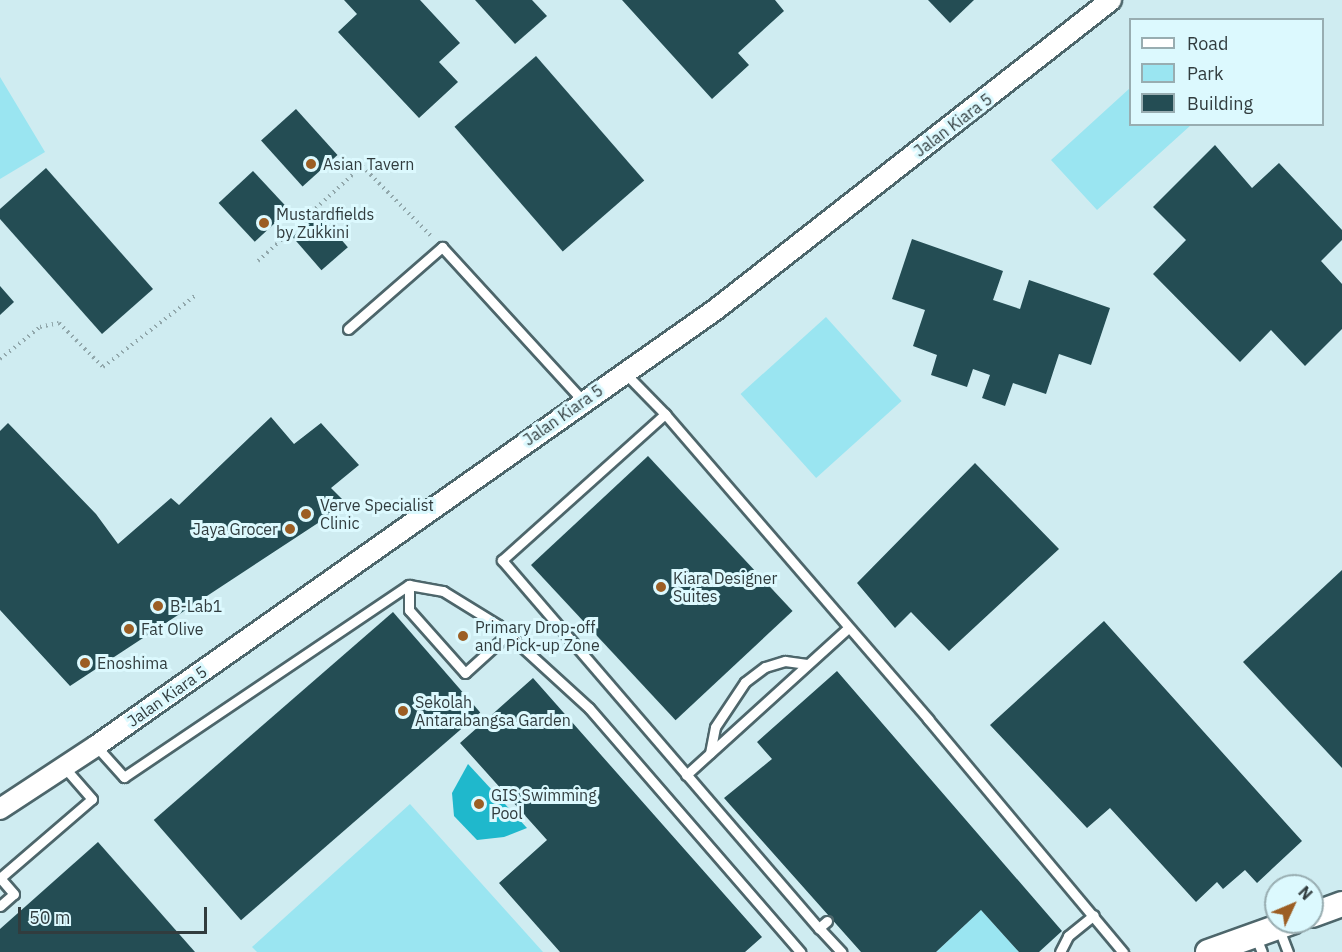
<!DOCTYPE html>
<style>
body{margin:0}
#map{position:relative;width:1342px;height:952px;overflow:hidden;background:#cfecf1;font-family:"IBM Plex Sans",sans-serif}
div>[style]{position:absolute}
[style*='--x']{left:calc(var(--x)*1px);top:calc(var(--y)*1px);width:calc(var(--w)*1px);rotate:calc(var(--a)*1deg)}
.green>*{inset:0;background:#9ae5f1;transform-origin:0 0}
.water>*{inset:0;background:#1fb8cc}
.building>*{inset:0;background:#244d54;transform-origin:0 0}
.path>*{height:4px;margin-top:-2px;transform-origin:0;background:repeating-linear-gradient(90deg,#91a7ab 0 1.5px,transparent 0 6px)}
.roads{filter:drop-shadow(2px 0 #4d666b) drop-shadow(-2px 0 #4d666b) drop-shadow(0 2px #4d666b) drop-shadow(0 -2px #4d666b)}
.service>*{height:9px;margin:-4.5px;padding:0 4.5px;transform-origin:4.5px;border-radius:4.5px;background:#fff}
.minor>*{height:20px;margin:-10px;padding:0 10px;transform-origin:10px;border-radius:10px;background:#fff}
.tertiary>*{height:24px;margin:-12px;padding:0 12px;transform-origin:12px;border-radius:12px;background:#fff}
.dots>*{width:16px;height:16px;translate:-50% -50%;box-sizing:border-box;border:3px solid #dcf9fe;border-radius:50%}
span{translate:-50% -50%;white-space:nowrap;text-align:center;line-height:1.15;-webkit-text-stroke:6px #dcf9fe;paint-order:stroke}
.street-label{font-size:16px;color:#313c3e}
.poi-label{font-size:16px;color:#313c3e}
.left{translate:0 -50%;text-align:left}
.right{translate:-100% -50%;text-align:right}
.legend{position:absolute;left:1129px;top:18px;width:195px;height:108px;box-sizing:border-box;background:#dcf9fe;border:2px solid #98adb1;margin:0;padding:8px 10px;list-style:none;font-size:18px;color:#313c3e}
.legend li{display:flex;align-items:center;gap:12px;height:30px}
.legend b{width:30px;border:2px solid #98adb1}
.north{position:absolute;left:1264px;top:874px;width:60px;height:60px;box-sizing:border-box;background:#dcf9fe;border:2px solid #98adb1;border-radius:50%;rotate:46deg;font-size:16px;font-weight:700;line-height:24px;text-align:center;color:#313c3e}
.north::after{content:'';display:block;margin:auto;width:21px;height:27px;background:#9c5e24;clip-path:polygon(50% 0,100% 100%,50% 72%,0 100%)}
.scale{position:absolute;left:18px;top:907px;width:189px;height:27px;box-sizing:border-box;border:3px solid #313c3e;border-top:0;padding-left:8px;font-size:18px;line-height:21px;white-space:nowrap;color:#313c3e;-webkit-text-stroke:4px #dcf9fe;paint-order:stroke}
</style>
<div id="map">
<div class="green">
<i style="clip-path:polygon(0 77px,45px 152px,0 179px)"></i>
<i style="clip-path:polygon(1130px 88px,1130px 124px,1191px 125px,1097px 210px,1051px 160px)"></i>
<i style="left:826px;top:317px;width:113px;height:115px;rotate:48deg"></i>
<i style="clip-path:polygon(410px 804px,543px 952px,257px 952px,252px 947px)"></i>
<i style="clip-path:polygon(981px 910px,1019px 952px,936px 952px)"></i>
</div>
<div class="water">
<i style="clip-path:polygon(468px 764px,527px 828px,504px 837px,477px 840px,454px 816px,452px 793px)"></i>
</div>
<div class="building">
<i style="clip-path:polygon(344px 0,420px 0,460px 43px,439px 62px,458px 82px,419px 118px,338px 32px,357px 14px)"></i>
<i style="clip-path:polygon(475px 0,532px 0,547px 16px,515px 44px)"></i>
<i style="clip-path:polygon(622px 0,775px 0,784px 11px,738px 53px,749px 65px,712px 99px)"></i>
<i style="clip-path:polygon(928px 0,974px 0,950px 23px)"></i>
<i style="left:536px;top:56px;width:165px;height:108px;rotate:49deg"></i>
<i style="left:296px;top:109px;width:62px;height:47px;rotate:48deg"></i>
<i style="clip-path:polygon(1215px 145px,1252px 188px,1279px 163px,1342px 230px,1342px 240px,1321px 261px,1342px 284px,1342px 329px,1305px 366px,1271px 330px,1240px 362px,1153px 274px,1186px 240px,1153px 207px)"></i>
<i style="clip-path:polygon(46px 168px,153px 289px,102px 334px,0 219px,0 209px)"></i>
<i style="left:253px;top:171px;width:53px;height:47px;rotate:47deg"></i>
<i style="left:319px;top:214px;width:44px;height:35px;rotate:49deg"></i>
<i style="clip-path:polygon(912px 239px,1003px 271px,993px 300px,1020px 309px,1029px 280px,1110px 308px,1091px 365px,1059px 354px,1046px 394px,1013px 383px,1005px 406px,982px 398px,990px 375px,973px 369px,967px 387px,931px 375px,937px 355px,913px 346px,925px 310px,892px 299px)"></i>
<i style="clip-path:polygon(0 286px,14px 302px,0 315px)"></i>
<i style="clip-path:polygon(271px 417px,294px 444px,321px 423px,359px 465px,331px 488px,347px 504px,70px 686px,0 610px,0 431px,8px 423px,96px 514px,118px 544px,171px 498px,179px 505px)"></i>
<i style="left:648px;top:456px;width:212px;height:160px;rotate:47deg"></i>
<i style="clip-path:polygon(975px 463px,1059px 549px,949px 651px,911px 612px,895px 628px,857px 583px)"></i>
<i style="clip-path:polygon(1342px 570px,1342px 768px,1243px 662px)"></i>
<i style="left:393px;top:612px;width:133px;height:317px;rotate:49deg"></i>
<i style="clip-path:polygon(1104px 621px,1302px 841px,1257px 883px,1245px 870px,1223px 889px,1217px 882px,1196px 902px,1110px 808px,1087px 828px,990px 725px)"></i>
<i style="clip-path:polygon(837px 671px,1062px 931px,1039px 952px,1019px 952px,981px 910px,936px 952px,861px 952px,724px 798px,772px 759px,757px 742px)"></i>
<i style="clip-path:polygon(533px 678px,762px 937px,745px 952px,560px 952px,499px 883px,547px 840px,460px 743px)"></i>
<i style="clip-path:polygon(98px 842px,195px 952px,0 952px,0 929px)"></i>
</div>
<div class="path">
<i style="--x:258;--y:261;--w:141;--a:-42.4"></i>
<i style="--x:362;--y:166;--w:98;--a:45.4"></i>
<i style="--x:0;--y:359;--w:51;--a:-38.7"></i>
<i style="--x:40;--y:327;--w:19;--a:-12"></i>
<i style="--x:59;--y:323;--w:62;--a:45"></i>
<i style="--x:103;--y:367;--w:119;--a:-37.8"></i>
</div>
<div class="roads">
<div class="service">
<i style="--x:348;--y:329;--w:125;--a:-41.1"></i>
<i style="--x:442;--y:247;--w:209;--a:47.5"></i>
<i style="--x:624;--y:372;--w:59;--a:45.7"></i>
<i style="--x:665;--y:414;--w:403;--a:49.2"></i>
<i style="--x:928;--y:719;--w:304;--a:50.1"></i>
<i style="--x:665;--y:414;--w:219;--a:138.1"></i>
<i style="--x:502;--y:560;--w:486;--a:49.3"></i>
<i style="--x:508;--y:634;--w:58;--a:137.8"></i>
<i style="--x:465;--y:673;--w:84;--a:-131.6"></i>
<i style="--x:409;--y:610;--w:25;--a:-90"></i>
<i style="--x:409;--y:585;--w:35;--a:10"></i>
<i style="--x:443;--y:591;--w:65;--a:31.7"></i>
<i style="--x:498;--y:625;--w:123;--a:42.4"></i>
<i style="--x:589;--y:708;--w:323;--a:49.1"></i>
<i style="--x:96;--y:746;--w:42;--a:47.9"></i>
<i style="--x:124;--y:777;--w:344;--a:-34"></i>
<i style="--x:710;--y:753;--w:26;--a:-79"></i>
<i style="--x:715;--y:727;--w:54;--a:-56.3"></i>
<i style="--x:745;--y:682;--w:25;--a:-37"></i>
<i style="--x:765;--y:667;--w:21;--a:-17"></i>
<i style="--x:785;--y:661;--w:22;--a:8"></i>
<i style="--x:686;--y:775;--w:219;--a:-42.2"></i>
<i style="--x:0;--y:878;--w:121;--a:-40.7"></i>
<i style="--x:92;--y:799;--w:43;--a:-131.2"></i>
<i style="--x:0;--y:906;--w:18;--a:-41"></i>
<i style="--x:14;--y:894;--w:21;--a:-131"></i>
<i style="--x:827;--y:921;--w:11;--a:139"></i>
<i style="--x:819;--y:928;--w:33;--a:47"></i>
<i style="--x:1279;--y:929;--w:25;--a:69"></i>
<i style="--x:1255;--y:935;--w:18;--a:68"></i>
<i style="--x:1060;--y:952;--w:18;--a:-63"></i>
<i style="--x:1068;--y:936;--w:33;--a:-39"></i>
</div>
<div class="minor">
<i style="--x:0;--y:809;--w:115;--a:-33.3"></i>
<i style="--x:96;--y:746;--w:757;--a:-35.16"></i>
<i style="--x:715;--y:310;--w:503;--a:-38.05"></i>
</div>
<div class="tertiary">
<i style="--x:1312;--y:915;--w:32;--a:-20"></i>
<i style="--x:1208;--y:952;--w:89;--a:-19.7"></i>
</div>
</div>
<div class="dots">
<i style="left:311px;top:164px;background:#9c5e24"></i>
<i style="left:264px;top:223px;background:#9c5e24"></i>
<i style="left:306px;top:514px;background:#9c5e24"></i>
<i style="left:290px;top:529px;background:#9c5e24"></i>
<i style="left:661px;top:587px;background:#9c5e24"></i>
<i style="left:158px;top:606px;background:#9c5e24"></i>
<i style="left:129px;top:629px;background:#9c5e24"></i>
<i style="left:463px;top:636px;background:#9c5e24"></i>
<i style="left:85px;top:663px;background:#9c5e24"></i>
<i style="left:403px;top:711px;background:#9c5e24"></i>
<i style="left:479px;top:804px;background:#9c5e24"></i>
</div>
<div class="street-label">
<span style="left:953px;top:125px;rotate:-37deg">Jalan Kiara 5</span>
<span style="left:563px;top:415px;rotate:-35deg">Jalan Kiara 5</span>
<span style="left:167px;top:696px;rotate:-35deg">Jalan Kiara 5</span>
</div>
<div class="poi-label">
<span class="left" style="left:323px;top:164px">Asian Tavern</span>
<span class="left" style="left:276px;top:223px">Mustardfields<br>by Zukkini</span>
<span class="left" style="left:320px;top:514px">Verve Specialist<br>Clinic</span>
<span class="right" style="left:278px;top:529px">Jaya Grocer</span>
<span class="left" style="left:673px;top:587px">Kiara Designer<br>Suites</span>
<span class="left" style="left:170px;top:606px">B-Lab1</span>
<span class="left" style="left:475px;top:636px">Primary Drop-off<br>and Pick-up Zone</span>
<span class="left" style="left:141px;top:629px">Fat Olive</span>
<span class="left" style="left:97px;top:663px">Enoshima</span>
<span class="left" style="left:415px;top:711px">Sekolah<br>Antarabangsa Garden</span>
<span class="left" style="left:491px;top:804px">GIS Swimming<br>Pool</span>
</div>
<ul class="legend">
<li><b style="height:8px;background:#fff"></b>Road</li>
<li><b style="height:16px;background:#9ae5f1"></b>Park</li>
<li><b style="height:16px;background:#244d54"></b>Building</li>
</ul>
<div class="north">N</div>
<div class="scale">50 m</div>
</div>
